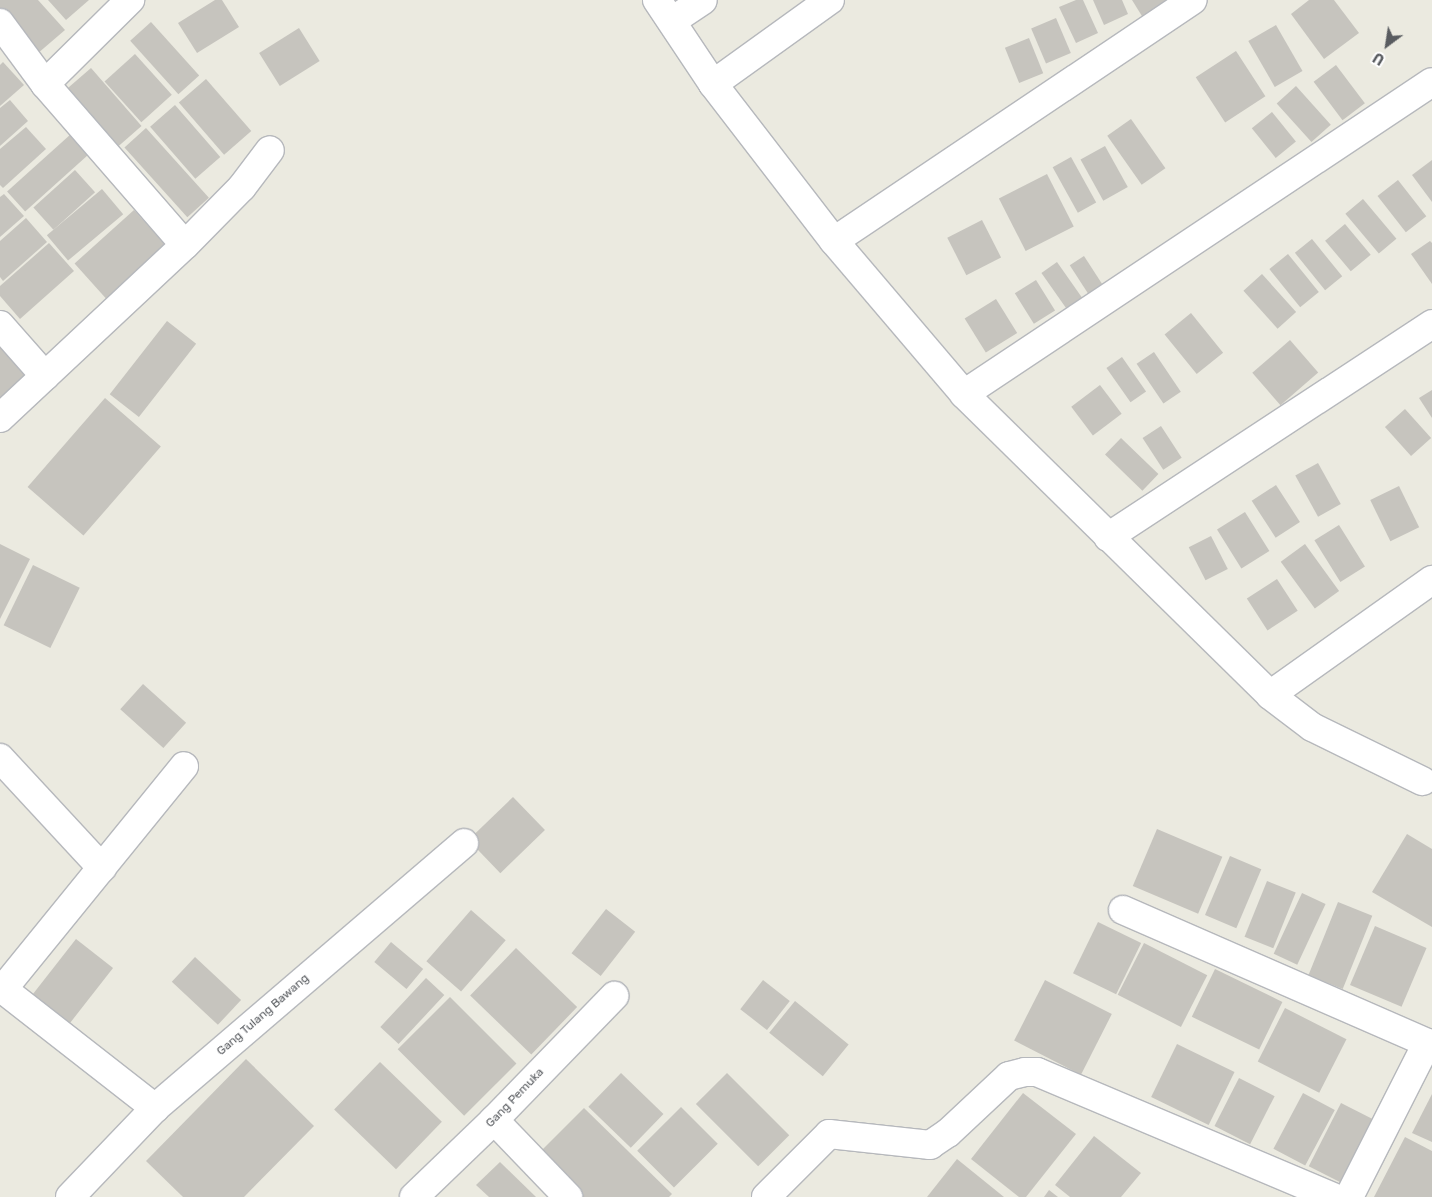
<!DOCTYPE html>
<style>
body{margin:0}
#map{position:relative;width:1432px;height:1197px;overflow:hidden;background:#ebeae0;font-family:Rubik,sans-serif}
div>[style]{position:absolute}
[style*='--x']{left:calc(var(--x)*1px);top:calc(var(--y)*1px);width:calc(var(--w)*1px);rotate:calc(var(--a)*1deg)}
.building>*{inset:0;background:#c6c4be;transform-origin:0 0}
.roads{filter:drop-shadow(1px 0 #b6b8bc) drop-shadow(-1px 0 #b6b8bc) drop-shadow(0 1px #b6b8bc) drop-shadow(0 -1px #b6b8bc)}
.minor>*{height:28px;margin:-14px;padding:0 14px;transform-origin:14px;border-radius:14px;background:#fff}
span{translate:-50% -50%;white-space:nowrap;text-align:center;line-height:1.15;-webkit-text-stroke:4px #fff;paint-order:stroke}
.street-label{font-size:12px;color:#595c60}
.north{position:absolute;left:1362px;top:20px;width:50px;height:50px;-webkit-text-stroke:4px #fff;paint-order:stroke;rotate:211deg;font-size:14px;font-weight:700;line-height:20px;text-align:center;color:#595c60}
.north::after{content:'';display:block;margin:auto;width:18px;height:22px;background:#595c60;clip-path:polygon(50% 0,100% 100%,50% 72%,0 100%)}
</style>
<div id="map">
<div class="building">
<i style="clip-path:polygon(0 0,38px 0,65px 30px,37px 54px,0 12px)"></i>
<i style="clip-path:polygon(48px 0,89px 0,66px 20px)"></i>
<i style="clip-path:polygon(215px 0,222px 0,239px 27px,197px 53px,178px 23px)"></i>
<i style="clip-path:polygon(1076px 0,1083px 0,1098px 33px,1076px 43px,1059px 7px)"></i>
<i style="clip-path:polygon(1093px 0,1122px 0,1128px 14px,1104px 25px)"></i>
<i style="clip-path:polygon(1132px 0,1178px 0,1145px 21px)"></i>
<i style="clip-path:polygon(1309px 0,1334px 0,1359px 33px,1324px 59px,1291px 14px)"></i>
<i style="left:1056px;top:18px;width:38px;height:27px;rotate:67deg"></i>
<i style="left:151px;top:22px;width:72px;height:28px;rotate:48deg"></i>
<i style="left:1276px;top:25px;width:53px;height:32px;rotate:60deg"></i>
<i style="left:299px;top:28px;width:39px;height:47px;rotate:58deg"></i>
<i style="left:1029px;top:38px;width:38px;height:26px;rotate:68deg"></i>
<i style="left:1236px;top:51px;width:54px;height:48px;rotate:57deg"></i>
<i style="left:135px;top:54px;width:55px;height:41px;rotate:48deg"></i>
<i style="clip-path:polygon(3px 62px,24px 85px,0 106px,0 65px)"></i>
<i style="left:1336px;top:65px;width:48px;height:28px;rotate:53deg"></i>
<i style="left:91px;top:68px;width:77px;height:36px;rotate:49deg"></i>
<i style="left:206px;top:79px;width:69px;height:36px;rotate:49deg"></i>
<i style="left:1296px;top:86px;width:52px;height:26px;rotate:48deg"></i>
<i style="clip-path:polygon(10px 100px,28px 121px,0 146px,0 108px)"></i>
<i style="left:175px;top:105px;width:69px;height:33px;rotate:49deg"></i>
<i style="left:1272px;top:112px;width:38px;height:26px;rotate:51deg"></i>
<i style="left:1131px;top:119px;width:60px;height:29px;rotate:55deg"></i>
<i style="clip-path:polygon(26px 127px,46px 149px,3px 188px,0 185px,0 149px)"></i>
<i style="left:146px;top:128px;width:94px;height:29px;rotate:48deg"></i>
<i style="left:71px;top:134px;width:27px;height:86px;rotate:48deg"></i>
<i style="left:1105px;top:146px;width:47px;height:28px;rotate:61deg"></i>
<i style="left:1071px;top:157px;width:52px;height:21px;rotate:61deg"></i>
<i style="clip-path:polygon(1432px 160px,1432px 202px,1412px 175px)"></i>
<i style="left:75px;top:170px;width:30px;height:56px;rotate:48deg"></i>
<i style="left:1047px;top:174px;width:59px;height:54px;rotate:63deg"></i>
<i style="left:1398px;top:180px;width:46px;height:26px;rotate:52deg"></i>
<i style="left:102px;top:189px;width:33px;height:72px;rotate:50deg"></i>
<i style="clip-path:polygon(4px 194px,24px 216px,0 237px,0 197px)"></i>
<i style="left:1363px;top:199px;width:52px;height:23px;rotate:50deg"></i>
<i style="left:134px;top:210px;width:47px;height:80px;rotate:48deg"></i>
<i style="clip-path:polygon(26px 218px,47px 242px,3px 281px,0 277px,0 241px)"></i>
<i style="left:982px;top:220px;width:42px;height:39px;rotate:63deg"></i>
<i style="left:1345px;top:224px;width:40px;height:26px;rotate:50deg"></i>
<i style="left:1312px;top:239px;width:48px;height:22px;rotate:51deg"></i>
<i style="clip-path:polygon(1430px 241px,1432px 243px,1432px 284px,1411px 254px)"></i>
<i style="clip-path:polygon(49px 243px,74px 271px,20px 319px,0 296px,0 286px)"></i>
<i style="left:1288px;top:254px;width:49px;height:24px;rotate:51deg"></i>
<i style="left:1084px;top:256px;width:44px;height:17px;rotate:57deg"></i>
<i style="left:1057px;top:262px;width:45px;height:19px;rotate:55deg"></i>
<i style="left:1262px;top:274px;width:51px;height:25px;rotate:48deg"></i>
<i style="left:1036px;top:280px;width:36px;height:25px;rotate:58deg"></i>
<i style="left:996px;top:299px;width:40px;height:37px;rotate:58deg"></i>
<i style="left:1191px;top:313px;width:51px;height:34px;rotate:51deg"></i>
<i style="left:167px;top:321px;width:37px;height:93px;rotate:38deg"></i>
<i style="left:1290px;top:340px;width:43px;height:50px;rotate:49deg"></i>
<i style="clip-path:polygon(0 346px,30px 377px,0 405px)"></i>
<i style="left:1154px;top:352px;width:48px;height:21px;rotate:56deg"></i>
<i style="left:1122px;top:357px;width:42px;height:19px;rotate:55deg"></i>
<i style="left:1100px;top:385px;width:36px;height:36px;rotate:53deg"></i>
<i style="clip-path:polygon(1432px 390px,1432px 418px,1419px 398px)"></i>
<i style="left:105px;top:398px;width:74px;height:118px;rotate:41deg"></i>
<i style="left:1405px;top:409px;width:39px;height:27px;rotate:48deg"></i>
<i style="left:1161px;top:426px;width:38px;height:22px;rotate:57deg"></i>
<i style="left:1121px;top:438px;width:52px;height:23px;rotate:44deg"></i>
<i style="left:1318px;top:463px;width:47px;height:26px;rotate:61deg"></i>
<i style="left:1276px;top:485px;width:44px;height:29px;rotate:57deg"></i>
<i style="left:1399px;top:486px;width:46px;height:32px;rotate:64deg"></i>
<i style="left:1245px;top:512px;width:46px;height:33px;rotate:58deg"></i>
<i style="left:1339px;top:525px;width:49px;height:29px;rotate:58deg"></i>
<i style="left:1211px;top:536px;width:37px;height:25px;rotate:63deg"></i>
<i style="clip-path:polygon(0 544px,30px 559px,0 619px)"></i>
<i style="left:1305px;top:544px;width:58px;height:30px;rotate:54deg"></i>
<i style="left:33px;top:565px;width:52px;height:67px;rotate:26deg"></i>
<i style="left:1277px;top:579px;width:38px;height:36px;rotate:57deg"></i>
<i style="left:143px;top:684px;width:58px;height:34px;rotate:42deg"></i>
<i style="left:513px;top:797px;width:46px;height:62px;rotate:46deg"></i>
<i style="left:1157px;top:829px;width:71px;height:62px;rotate:23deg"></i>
<i style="clip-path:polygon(1407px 834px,1432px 849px,1432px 927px,1372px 892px)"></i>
<i style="left:1230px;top:856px;width:34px;height:64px;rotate:23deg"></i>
<i style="left:1267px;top:881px;width:31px;height:60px;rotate:22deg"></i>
<i style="left:1302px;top:893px;width:26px;height:67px;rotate:25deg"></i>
<i style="left:1338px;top:902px;width:37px;height:79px;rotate:22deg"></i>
<i style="left:606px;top:909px;width:37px;height:56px;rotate:38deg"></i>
<i style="left:471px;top:910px;width:46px;height:68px;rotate:41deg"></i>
<i style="left:1098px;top:922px;width:48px;height:57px;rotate:26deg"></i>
<i style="left:1375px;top:926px;width:56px;height:64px;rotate:23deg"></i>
<i style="left:76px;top:939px;width:47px;height:74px;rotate:38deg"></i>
<i style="left:391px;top:942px;width:42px;height:26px;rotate:40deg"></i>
<i style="left:1144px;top:943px;width:71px;height:58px;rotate:27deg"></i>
<i style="left:516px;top:948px;width:85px;height:66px;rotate:44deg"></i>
<i style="left:195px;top:957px;width:63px;height:34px;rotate:43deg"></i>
<i style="left:1215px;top:969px;width:75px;height:53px;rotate:26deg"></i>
<i style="left:426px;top:978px;width:25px;height:67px;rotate:43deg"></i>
<i style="left:763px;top:980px;width:34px;height:37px;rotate:38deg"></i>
<i style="left:1045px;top:980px;width:75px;height:68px;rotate:27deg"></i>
<i style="left:450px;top:997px;width:94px;height:74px;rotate:45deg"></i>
<i style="left:795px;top:1001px;width:69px;height:41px;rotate:39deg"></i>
<i style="left:1285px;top:1008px;width:69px;height:60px;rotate:27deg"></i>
<i style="left:1177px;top:1044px;width:64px;height:59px;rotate:26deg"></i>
<i style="clip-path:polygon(246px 1059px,314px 1126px,244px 1197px,183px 1197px,146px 1161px)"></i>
<i style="left:380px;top:1062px;width:86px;height:66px;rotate:44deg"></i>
<i style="left:621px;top:1073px;width:59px;height:47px;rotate:44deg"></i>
<i style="left:727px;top:1073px;width:88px;height:44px;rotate:45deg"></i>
<i style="left:1239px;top:1078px;width:40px;height:54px;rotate:27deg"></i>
<i style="clip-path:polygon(1023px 1093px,1076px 1134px,1026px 1197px,1019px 1197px,971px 1159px)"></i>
<i style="left:1303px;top:1093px;width:36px;height:63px;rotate:28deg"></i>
<i style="clip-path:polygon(1432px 1094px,1432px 1142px,1412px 1133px)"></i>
<i style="left:1341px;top:1103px;width:36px;height:71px;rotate:27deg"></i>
<i style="left:681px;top:1107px;width:52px;height:62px;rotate:45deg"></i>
<i style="clip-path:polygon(584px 1108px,672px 1194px,669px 1197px,572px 1197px,533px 1159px)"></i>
<i style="clip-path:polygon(1094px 1136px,1141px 1173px,1121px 1197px,1070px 1197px,1055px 1185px)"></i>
<i style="clip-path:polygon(1405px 1137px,1432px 1151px,1432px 1197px,1374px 1197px)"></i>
<i style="clip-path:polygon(957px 1159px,1004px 1197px,927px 1197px)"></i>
<i style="clip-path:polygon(500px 1162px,536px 1197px,489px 1197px,476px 1185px)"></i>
<i style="clip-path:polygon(1049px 1190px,1058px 1197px,1044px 1197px)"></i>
</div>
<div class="roads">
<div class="minor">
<i style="--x:657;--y:0;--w:101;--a:56.3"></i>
<i style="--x:713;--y:84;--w:198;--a:52.4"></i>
<i style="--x:834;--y:241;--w:201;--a:49.6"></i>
<i style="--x:964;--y:394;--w:429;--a:44.5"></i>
<i style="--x:1270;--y:695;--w:53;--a:37.3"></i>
<i style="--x:1312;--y:727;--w:123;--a:26.1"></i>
<i style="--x:672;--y:21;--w:37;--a:-34"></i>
<i style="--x:0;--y:23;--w:76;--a:53.6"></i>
<i style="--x:45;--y:84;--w:213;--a:49"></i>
<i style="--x:45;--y:84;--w:120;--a:-44.7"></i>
<i style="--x:713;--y:84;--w:144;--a:-35.7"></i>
<i style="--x:834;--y:241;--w:432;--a:-33.9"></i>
<i style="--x:0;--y:325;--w:68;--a:48.6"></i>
<i style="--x:964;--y:394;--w:562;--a:-33.69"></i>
<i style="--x:0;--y:418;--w:253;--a:-43.1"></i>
<i style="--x:185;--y:245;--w:81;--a:-45.5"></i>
<i style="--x:242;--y:187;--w:46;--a:-52.9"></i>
<i style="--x:1108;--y:537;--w:388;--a:-33.3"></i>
<i style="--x:1270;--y:695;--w:199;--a:-35.4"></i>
<i style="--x:0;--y:758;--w:150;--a:47.2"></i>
<i style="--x:1123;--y:910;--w:337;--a:23.6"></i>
<i style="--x:0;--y:987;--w:197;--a:38"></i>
<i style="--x:3;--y:989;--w:287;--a:-50.9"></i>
<i style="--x:494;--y:1120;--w:107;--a:46.1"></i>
<i style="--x:70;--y:1197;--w:123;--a:-46.3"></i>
<i style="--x:155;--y:1108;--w:407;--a:-40.6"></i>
<i style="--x:414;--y:1197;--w:111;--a:-43.9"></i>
<i style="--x:494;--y:1120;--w:173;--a:-45.9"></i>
<i style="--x:766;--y:1197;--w:89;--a:-45"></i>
<i style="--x:829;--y:1134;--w:102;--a:6.2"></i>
<i style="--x:930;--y:1145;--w:22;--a:-34"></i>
<i style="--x:948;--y:1133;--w:83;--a:-43.1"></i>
<i style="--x:1009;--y:1076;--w:16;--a:-14"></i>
<i style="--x:1025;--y:1072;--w:12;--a:0"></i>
<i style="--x:1037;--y:1072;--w:321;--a:22.9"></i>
<i style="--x:1349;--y:1197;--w:173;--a:-63.1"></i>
</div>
</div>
<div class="street-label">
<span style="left:263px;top:1015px;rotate:-41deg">Gang Tulang Bawang</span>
<span style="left:515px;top:1098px;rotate:-46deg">Gang Pemuka</span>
</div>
<div class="north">U</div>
</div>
